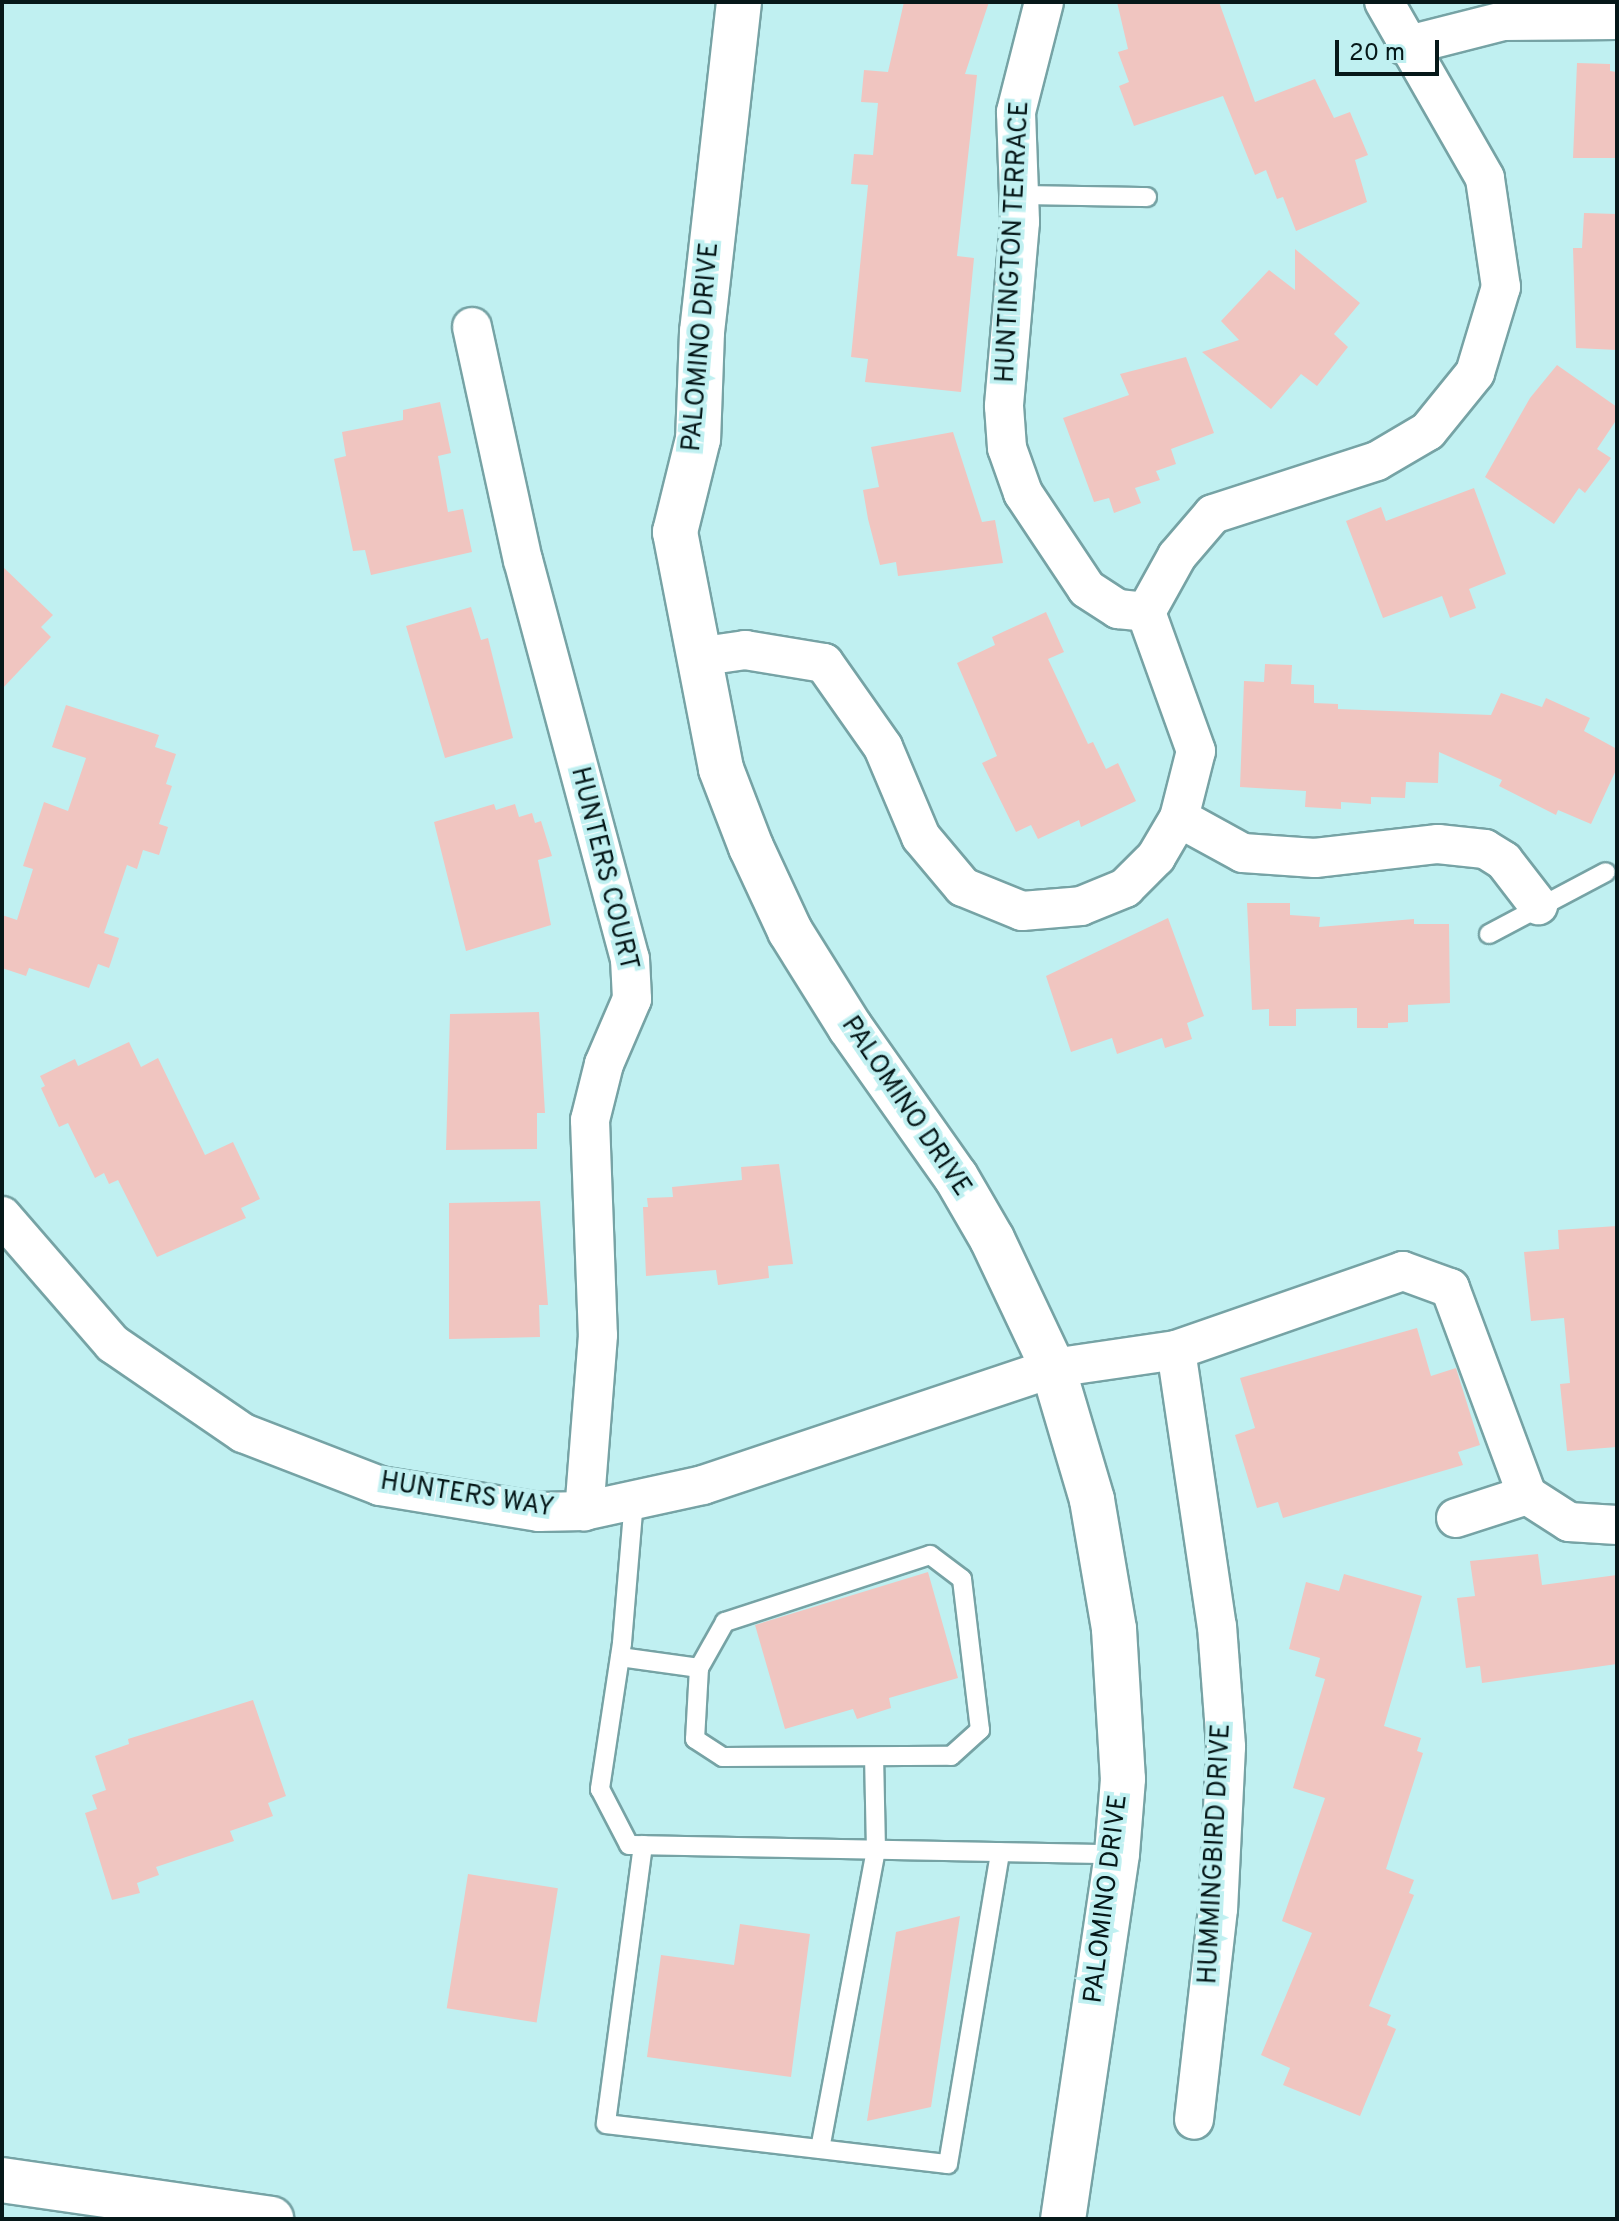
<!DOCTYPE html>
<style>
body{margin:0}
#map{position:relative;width:1619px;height:2221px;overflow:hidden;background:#c0f0f1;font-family:Overpass,sans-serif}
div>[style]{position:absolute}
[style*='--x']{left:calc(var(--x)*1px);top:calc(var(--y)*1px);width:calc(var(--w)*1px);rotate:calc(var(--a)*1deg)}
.building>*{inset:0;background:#f0c5c0;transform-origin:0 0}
.roads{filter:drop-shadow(2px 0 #76a3a5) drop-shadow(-2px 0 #76a3a5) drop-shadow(0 2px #76a3a5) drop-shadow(0 -2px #76a3a5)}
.lane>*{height:18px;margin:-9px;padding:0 9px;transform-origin:9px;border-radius:9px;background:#fff}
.street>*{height:38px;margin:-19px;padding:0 19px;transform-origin:19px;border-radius:19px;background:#fff}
.secondary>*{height:44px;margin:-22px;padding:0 22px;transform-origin:22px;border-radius:22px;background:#fff}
span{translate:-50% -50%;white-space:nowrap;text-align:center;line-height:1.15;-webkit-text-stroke:8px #c0f0f1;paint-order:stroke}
.street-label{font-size:26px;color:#061819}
.frame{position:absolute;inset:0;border:4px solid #061819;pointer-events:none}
.scale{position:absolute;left:1335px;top:40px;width:104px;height:36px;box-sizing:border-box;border:4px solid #061819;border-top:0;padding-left:10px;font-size:24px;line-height:28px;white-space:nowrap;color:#061819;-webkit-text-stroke:6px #c0f0f1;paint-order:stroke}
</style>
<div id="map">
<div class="building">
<i style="clip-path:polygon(904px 2px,989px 2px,965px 74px,977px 75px,957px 256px,974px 258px,961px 392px,865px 382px,868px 359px,851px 357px,868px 185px,851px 184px,854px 154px,873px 155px,878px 103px,861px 102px,864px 70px,888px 72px)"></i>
<i style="clip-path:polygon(1117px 2px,1219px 2px,1255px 102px,1315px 79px,1334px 118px,1350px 112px,1368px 155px,1355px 160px,1367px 202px,1296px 231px,1283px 197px,1277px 199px,1266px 170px,1255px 175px,1223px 96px,1134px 126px,1119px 86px,1129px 82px,1118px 52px,1128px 49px)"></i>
<i style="clip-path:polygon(1577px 63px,1610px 64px,1610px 71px,1617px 72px,1617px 158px,1573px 158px)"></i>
<i style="clip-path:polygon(1584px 213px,1617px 214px,1617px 350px,1576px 348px,1573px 248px,1582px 248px)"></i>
<i style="clip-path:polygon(1295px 249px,1360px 303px,1334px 334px,1348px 347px,1317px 386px,1301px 374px,1271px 409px,1202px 352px,1239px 340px,1221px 321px,1269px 270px,1295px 290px)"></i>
<i style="clip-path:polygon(1186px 357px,1214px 433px,1171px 449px,1176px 464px,1156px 471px,1160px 480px,1135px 488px,1141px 503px,1114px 513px,1109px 498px,1094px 502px,1063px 418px,1129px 395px,1120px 374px)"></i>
<i style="clip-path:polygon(1557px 365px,1617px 407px,1617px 419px,1597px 449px,1611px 458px,1585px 493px,1579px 488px,1554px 524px,1485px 477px,1530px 398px)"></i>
<i style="clip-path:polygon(440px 402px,451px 453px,438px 456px,448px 512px,463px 509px,472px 552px,371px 575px,365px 550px,353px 551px,334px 459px,346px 456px,342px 432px,403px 420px,403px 410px)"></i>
<i style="clip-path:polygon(953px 432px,982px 522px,995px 520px,1003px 563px,898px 576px,896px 562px,880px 565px,868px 519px,863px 490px,879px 487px,871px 447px)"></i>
<i style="clip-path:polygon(1474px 488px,1506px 574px,1469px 589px,1476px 608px,1450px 618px,1442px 596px,1383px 618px,1346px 521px,1381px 507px,1386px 521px)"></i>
<i style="clip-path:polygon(2px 566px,53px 615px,41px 627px,51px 637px,2px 689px)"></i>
<i style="clip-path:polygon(471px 607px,481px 640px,488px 638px,513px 738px,445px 758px,406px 626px)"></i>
<i style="clip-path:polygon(1046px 612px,1064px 652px,1048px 659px,1088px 744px,1093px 742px,1106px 769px,1118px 763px,1136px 801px,1081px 827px,1079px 820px,1038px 839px,1031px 825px,1016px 832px,982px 763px,997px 756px,957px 663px,995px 645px,992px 637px)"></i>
<i style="clip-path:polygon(1265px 664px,1292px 665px,1291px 684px,1314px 685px,1314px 703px,1338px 704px,1338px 709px,1491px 715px,1501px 693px,1542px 707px,1546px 698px,1590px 718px,1584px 731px,1617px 749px,1617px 768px,1591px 824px,1558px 810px,1556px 815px,1499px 786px,1502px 780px,1439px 752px,1438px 783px,1406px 782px,1405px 798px,1371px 797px,1371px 804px,1341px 802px,1341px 809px,1305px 807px,1306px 791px,1240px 787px,1244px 681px,1264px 682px)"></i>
<i style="clip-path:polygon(66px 705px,159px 735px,155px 747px,176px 754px,166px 784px,172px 786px,159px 824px,168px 827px,159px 855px,143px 850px,137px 869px,127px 865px,104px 933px,119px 938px,109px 968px,98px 964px,89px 988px,29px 968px,26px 976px,2px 968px,2px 915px,17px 920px,33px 869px,23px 866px,44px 802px,68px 811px,86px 758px,52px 747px)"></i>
<i style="clip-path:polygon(494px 804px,496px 810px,515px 804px,519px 817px,532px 813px,535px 823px,541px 821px,552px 856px,538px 860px,551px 925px,466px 951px,434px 822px)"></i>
<i style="clip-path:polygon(1247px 903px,1290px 903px,1290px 915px,1320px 917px,1319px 927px,1414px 919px,1414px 924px,1449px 924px,1450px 1003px,1408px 1005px,1408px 1022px,1388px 1023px,1388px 1028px,1357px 1028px,1357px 1008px,1296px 1009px,1296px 1026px,1269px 1026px,1269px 1009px,1252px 1010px)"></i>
<i style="clip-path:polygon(1168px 918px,1204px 1016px,1187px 1023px,1192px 1039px,1165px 1048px,1162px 1038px,1117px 1054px,1112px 1038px,1071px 1052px,1046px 976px)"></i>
<i style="clip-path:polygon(539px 1012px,545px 1113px,537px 1113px,537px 1149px,446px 1150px,450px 1014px)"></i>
<i style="clip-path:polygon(129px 1042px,141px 1067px,158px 1058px,205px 1155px,233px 1142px,260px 1199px,241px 1208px,246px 1218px,157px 1257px,118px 1180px,109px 1184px,104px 1173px,95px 1178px,68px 1123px,59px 1127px,41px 1088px,45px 1086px,40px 1076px,75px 1059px,78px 1066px)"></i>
<i style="clip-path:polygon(779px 1164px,793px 1264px,768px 1266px,769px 1278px,718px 1285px,716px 1270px,646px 1276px,643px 1207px,648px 1207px,647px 1198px,673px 1197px,672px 1187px,742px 1180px,741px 1167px)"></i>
<i style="clip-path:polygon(540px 1201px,548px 1305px,539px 1305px,540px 1337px,449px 1339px,449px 1203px)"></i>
<i style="clip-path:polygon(1617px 1226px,1617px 1447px,1567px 1451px,1560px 1384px,1570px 1383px,1564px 1318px,1531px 1321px,1524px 1252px,1559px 1249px,1558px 1230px)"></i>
<i style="clip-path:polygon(1417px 1328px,1431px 1376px,1456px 1368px,1480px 1445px,1458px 1452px,1463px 1465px,1283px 1518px,1278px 1502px,1257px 1508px,1235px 1435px,1255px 1428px,1240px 1378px)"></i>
<i style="clip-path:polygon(1538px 1554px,1542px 1585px,1617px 1575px,1617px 1664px,1482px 1683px,1480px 1666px,1466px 1668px,1457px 1598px,1475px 1596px,1470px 1561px)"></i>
<i style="clip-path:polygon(928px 1572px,958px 1678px,889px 1698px,891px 1708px,857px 1719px,853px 1709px,785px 1729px,755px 1625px)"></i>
<i style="clip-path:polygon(1344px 1574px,1422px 1596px,1384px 1726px,1421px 1738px,1417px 1751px,1423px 1753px,1386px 1869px,1414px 1880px,1409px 1893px,1414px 1895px,1369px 2006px,1391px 2015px,1387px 2025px,1396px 2029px,1360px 2116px,1283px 2085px,1290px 2068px,1261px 2055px,1312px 1933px,1282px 1921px,1325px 1798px,1293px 1788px,1325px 1679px,1315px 1676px,1320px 1658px,1289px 1649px,1306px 1582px,1339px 1591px)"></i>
<i style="clip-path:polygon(253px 1700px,286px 1796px,268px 1803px,273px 1816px,230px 1831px,234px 1841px,156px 1867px,159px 1875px,137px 1883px,140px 1893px,112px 1900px,85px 1813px,97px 1809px,92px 1795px,106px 1790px,95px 1756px,129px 1744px,128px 1739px)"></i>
<i style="left:468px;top:1874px;width:91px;height:136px;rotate:9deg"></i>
<i style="clip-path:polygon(960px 1916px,931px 2107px,867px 2121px,896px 1932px)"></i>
<i style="clip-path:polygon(740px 1924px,810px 1934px,791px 2077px,647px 2057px,661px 1955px,734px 1965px)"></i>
</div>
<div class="roads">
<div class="lane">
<i style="--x:1017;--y:195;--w:130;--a:0.9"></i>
<i style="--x:1489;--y:934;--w:132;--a:-27.9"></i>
<i style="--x:634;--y:1500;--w:144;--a:94.8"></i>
<i style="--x:622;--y:1643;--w:148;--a:98.6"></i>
<i style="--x:600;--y:1789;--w:63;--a:62.6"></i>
<i style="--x:629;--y:1845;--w:488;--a:1.1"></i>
<i style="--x:620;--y:1657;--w:80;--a:7.9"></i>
<i style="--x:699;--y:1668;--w:71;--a:93.2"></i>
<i style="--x:695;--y:1739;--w:33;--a:33"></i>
<i style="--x:723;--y:1757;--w:228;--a:-0.3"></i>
<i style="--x:951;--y:1756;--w:39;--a:-42"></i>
<i style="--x:980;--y:1730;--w:152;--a:-96.8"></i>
<i style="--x:962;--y:1579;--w:40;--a:-143"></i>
<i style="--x:930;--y:1555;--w:216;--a:161.9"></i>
<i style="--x:725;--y:1622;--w:53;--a:119.5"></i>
<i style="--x:643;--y:1845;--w:281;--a:97.6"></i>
<i style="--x:606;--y:2124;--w:344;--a:6.7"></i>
<i style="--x:948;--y:2164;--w:316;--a:-80.5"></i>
<i style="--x:820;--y:2149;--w:304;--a:-79.4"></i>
<i style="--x:876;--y:1850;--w:93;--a:-91.2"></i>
</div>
<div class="street">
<i style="--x:1044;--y:2;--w:114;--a:104.3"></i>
<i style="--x:1016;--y:112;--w:110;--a:87.9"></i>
<i style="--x:1020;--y:222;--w:185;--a:95"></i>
<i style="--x:1004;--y:406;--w:42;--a:85.9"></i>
<i style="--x:1007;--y:448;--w:48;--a:70.4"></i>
<i style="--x:1023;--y:493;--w:115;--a:56.3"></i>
<i style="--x:1087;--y:589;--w:37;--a:33"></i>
<i style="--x:1118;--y:609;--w:28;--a:6"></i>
<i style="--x:1405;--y:46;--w:101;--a:-14.3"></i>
<i style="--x:1503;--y:21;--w:114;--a:-0.5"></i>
<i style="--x:472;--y:327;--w:239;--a:77.7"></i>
<i style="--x:523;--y:560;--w:413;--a:75"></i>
<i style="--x:630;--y:959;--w:40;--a:87.1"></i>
<i style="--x:632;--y:999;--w:71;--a:113.3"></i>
<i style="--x:604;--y:1064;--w:58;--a:104"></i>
<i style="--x:590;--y:1120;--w:215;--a:87.9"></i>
<i style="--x:598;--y:1335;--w:177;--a:94.5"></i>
<i style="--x:697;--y:657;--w:49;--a:-8.3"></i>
<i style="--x:745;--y:650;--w:80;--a:9.3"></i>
<i style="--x:824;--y:663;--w:103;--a:54.9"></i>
<i style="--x:883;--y:747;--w:98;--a:67.1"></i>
<i style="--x:921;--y:837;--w:65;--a:50"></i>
<i style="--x:963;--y:887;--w:64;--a:22.1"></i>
<i style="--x:1022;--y:911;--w:59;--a:-4.8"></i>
<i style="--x:1081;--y:906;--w:48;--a:-22.2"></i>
<i style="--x:1125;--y:888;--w:44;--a:-45"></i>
<i style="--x:1156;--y:857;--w:45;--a:-59.5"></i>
<i style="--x:1179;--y:818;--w:69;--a:-75.8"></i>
<i style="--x:1196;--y:751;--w:148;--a:-109.8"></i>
<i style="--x:1146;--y:612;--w:64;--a:-61"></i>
<i style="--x:1177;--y:556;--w:55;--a:-49.4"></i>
<i style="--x:1213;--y:514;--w:172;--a:-17.9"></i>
<i style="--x:1377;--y:461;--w:59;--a:-30.5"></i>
<i style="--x:1428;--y:431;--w:75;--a:-51"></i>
<i style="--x:1475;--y:373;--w:90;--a:-73.2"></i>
<i style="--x:1501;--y:287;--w:110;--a:-98.4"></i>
<i style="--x:1485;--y:178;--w:203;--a:-119.8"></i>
<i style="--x:1179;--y:818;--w:73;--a:28.7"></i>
<i style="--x:1243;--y:853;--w:72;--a:4"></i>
<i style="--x:1315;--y:858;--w:124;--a:-6.5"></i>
<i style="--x:1438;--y:844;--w:47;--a:6.1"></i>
<i style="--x:1485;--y:849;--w:22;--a:32"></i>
<i style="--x:1504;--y:861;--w:56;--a:52.3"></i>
<i style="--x:2;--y:1216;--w:169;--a:49.1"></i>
<i style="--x:113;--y:1344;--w:158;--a:34.4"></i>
<i style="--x:243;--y:1433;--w:147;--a:21.1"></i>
<i style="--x:380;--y:1486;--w:161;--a:9.3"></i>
<i style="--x:539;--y:1512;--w:45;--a:-1.3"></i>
<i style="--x:584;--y:1511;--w:122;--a:-12.3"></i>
<i style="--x:703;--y:1485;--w:369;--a:-18.5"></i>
<i style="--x:1053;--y:1368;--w:124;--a:-8.3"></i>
<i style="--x:1176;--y:1350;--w:240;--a:-19.2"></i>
<i style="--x:1403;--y:1271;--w:50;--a:19.9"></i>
<i style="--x:1450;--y:1288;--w:221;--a:69.6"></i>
<i style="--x:1176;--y:1350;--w:279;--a:81.6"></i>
<i style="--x:1217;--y:1626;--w:121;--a:85.7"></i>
<i style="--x:1226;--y:1747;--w:162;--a:92.8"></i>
<i style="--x:1218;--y:1909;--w:212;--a:96.5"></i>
<i style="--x:1456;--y:1518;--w:75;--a:-17.9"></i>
<i style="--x:1527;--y:1495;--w:50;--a:32.7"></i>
<i style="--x:1569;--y:1522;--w:48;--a:3.6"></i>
</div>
<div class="secondary">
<i style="--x:739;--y:2;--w:332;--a:96.4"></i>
<i style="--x:702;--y:332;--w:107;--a:92.1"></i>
<i style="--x:698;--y:439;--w:96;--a:103.9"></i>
<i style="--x:675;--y:532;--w:241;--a:79"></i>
<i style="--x:721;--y:769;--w:84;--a:69"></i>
<i style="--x:751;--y:847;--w:93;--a:65.1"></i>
<i style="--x:790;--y:931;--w:113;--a:58"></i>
<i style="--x:850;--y:1027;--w:184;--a:54.8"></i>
<i style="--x:956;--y:1177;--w:72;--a:59.9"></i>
<i style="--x:992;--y:1239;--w:143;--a:64.7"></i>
<i style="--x:1053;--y:1368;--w:138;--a:73.5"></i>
<i style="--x:1092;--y:1500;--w:131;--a:80.3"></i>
<i style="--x:1114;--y:1629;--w:150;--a:86.6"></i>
<i style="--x:1123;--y:1779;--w:75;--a:94.6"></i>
<i style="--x:1117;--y:1854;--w:369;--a:98.4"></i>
<i style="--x:2;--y:2180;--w:272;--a:8.2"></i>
</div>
</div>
<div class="street-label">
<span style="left:1014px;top:242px;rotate:-87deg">HUNTINGTON TERRACE</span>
<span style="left:702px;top:347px;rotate:-85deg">PALOMINO DRIVE</span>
<span style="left:603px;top:869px;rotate:76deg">HUNTERS COURT</span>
<span style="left:905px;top:1107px;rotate:56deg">PALOMINO DRIVE</span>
<span style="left:467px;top:1496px;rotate:9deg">HUNTERS WAY</span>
<span style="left:1216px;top:1854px;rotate:-87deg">HUMMINGBIRD DRIVE</span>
<span style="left:1107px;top:1899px;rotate:-83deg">PALOMINO DRIVE</span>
</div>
<div class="frame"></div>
<div class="scale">20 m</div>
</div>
